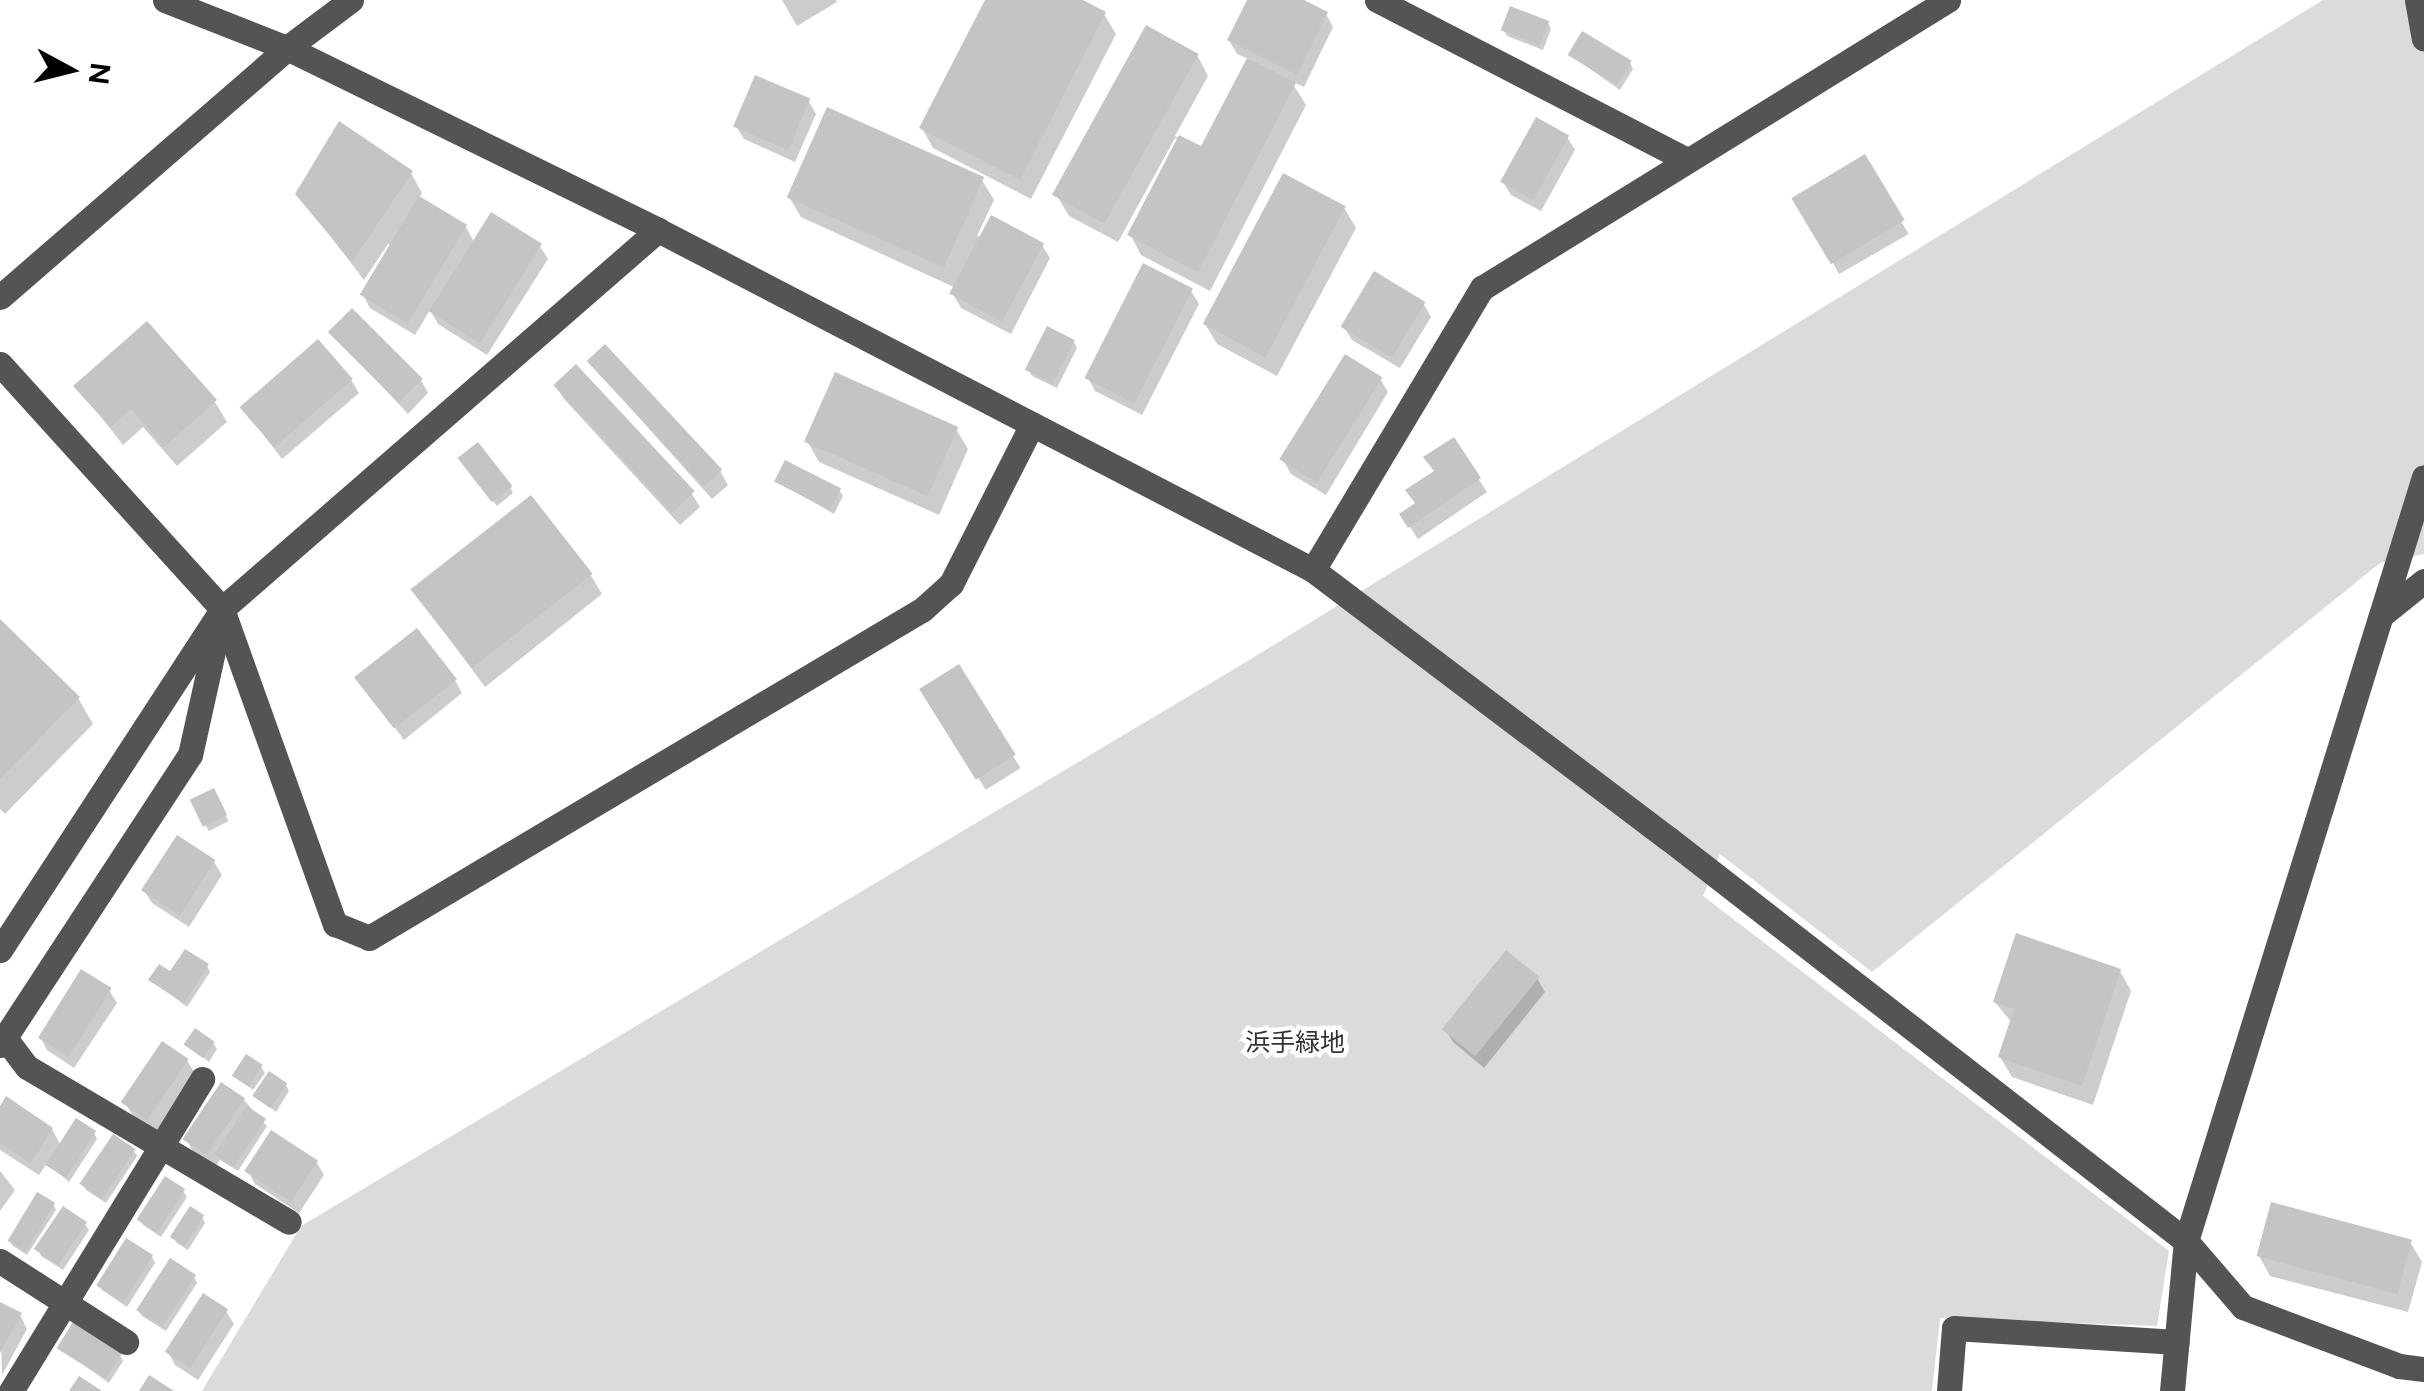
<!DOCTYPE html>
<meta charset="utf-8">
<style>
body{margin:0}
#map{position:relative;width:2424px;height:1391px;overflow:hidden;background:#fff;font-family:Figtree,"Noto Sans JP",sans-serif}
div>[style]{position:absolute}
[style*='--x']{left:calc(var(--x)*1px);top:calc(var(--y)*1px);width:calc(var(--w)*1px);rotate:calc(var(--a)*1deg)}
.green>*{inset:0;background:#dbdbdb}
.shadow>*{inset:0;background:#0003;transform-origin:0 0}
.building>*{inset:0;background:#c4c4c4;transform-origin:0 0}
.minor>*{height:25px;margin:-12.5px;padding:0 12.5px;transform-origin:12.5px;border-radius:12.5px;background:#545454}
span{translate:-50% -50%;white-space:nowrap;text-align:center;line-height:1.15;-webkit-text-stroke:9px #fff;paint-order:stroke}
.park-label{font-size:25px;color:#323232}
.north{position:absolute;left:20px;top:20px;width:100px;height:100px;-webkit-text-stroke:8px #fff;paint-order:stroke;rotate:97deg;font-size:28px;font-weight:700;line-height:40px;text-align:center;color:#000}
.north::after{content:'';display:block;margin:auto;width:35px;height:45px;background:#000;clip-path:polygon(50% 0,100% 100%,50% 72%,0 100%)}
</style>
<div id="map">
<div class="green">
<i style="clip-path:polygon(2323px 0,2424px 0,2424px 554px,2380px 563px,1872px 972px,1720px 854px,1703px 896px,2169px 1251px,2157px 1326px,1940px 1318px,1932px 1391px,202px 1391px,301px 1226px,1246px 662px)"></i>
</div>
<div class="shadow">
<i style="clip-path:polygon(782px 0,836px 0,837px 2px,797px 26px)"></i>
<i style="clip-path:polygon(988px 0,1078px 0,1104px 14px,1116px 34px,1031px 199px,933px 148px,922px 128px)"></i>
<i style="clip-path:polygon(1249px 0,1298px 0,1326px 14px,1333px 27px,1304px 87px,1291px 81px,1306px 105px,1210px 291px,1141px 255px,1130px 234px,1179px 140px,1175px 138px,1118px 242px,1069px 216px,1057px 196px,1197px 55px,1208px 76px,1175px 136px,1202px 150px,1249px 59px,1237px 54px,1229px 40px)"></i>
<i style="clip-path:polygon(1548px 23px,1551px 29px,1543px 50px,1507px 36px,1504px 30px)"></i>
<i style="clip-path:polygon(1570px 55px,1630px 63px,1633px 69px,1620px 90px)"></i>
<i style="clip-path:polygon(808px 100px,816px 114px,795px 162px,744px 139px,736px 126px)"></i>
<i style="clip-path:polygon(1567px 137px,1575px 150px,1541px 211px,1511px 195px,1503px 182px)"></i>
<i style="left:1864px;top:157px;width:89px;height:80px;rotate:60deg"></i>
<i style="clip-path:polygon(411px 173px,422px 193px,419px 198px,466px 227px,474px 242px,540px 246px,548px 259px,487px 355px,438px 324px,430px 310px,415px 335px,370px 308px,363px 295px,392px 246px,388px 244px,364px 280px,298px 194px)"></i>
<i style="clip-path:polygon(982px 180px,994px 200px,977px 236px,1042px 245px,1050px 258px,1011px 334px,961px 308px,953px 294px,956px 288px,801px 217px,789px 197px)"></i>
<i style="clip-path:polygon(1344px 208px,1356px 228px,1277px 376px,1217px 344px,1205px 324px)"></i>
<i style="clip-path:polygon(1191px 291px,1199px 304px,1142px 415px,1095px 391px,1088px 378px)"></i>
<i style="clip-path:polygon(1423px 303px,1431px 317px,1400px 368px,1352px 340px,1344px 327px)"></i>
<i style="clip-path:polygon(147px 324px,215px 402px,227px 422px,177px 466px,143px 427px,123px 445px,77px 386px)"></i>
<i style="clip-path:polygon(331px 332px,421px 380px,428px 393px,408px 414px)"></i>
<i style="clip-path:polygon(1074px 342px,1077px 348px,1057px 388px,1032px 376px,1029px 370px)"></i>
<i style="clip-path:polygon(589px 362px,720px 471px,728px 485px,712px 499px)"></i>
<i style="clip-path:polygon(576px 368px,692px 494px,700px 507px,680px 525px,564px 399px,556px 386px)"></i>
<i style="clip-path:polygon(1380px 379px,1388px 392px,1326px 495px,1291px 474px,1283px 460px)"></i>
<i style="clip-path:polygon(351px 380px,359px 393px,282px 459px,243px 408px)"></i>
<i style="clip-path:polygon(956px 429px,968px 449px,939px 515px,819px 462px,807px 441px)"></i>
<i style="clip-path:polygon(1453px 440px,1487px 492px,1418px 539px,1402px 515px,1417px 505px)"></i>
<i style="clip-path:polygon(465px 465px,510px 487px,513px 493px,497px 506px)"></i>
<i style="clip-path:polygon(778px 482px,839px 490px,843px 496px,834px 514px)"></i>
<i style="clip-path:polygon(590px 574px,602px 594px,485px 687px,414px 591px)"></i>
<i style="clip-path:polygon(0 622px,78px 698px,93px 724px,5px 814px,0 809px)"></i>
<i style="left:958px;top:668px;width:118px;height:41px;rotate:58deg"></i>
<i style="clip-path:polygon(358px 678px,455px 680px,462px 693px,404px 740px)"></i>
<i style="left:213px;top:791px;width:34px;height:22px;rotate:63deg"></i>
<i style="clip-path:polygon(214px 862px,222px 875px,189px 927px,152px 903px,144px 890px)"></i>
<i style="clip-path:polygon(207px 966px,210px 972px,187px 1007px,151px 980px)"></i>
<i style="clip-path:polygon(2120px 971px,2131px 991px,2093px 1105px,2012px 1077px,2000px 1057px,2012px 1023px,1995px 1002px)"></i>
<i style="clip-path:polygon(1537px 978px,1545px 992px,1484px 1068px,1453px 1042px,1445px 1029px)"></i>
<i style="clip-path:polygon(109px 990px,117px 1003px,74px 1068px,47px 1050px,40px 1037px)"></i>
<i style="clip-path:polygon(213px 1043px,217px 1049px,209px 1062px,188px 1045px)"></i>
<i style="clip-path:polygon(187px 1060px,195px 1074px,156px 1132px,133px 1116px,125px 1103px)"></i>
<i style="clip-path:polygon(261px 1067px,265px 1073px,253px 1090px,234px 1075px)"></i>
<i style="clip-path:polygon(286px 1085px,289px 1091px,276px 1112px,256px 1096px)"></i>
<i style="clip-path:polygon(243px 1099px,267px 1126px,238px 1171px,220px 1160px,215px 1167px,194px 1154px,187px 1140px)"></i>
<i style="clip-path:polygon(0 1110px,52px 1129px,61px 1146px,94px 1133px,97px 1139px,69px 1182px,47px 1163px,39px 1175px,0 1150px)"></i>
<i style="clip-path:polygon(133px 1150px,137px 1156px,106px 1203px,86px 1190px,83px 1184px)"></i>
<i style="clip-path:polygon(316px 1161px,324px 1175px,299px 1213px,255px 1184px,248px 1171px)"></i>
<i style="clip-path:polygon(0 1171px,15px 1190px,0 1211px)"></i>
<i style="clip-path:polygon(183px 1191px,187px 1197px,161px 1237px,143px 1225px,140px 1220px)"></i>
<i style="clip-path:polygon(53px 1204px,56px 1210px,27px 1255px,13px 1246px,9px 1240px)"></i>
<i style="clip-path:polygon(202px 1217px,205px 1223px,188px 1250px,177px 1243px,173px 1237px)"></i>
<i style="clip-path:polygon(85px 1224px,89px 1230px,63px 1270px,41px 1256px,38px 1250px)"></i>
<i style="clip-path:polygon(2410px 1242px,2422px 1262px,2408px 1312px,2270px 1276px,2259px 1256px)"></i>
<i style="clip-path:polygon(152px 1257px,155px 1263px,127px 1307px,102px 1290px,98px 1285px)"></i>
<i style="clip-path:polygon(194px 1277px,197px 1283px,166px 1331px,142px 1316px,138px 1310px)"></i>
<i style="clip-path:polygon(0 1305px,20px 1315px,27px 1329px,2px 1375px)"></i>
<i style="clip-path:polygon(226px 1311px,234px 1324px,198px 1380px,175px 1365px,168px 1352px)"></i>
<i style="clip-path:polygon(60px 1348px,120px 1355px,123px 1361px,109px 1383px)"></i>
</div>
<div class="building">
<i style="clip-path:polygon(985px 0,1083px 0,1106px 12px,1020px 180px,919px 128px)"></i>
<i style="clip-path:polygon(1247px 0,1304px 0,1328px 12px,1297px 75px,1227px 40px)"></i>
<i style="left:1510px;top:6px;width:42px;height:26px;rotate:21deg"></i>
<i style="left:1146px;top:25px;width:60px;height:194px;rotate:29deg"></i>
<i style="left:1582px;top:31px;width:58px;height:28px;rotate:31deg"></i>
<i style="clip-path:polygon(1247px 58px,1296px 83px,1198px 272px,1127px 235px,1179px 135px,1201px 146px)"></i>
<i style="left:755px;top:75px;width:60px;height:56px;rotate:23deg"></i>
<i style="left:827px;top:107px;width:172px;height:99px;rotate:24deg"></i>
<i style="left:1536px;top:117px;width:38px;height:74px;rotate:29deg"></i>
<i style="clip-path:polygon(339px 121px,413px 171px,352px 262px,295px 194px)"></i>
<i style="left:1865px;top:154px;width:77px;height:86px;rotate:59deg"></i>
<i style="left:1283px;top:173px;width:71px;height:171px;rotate:28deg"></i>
<i style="left:419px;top:196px;width:56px;height:115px;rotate:31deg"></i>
<i style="left:491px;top:212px;width:60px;height:117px;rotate:32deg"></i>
<i style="left:991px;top:215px;width:60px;height:89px;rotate:28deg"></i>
<i style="left:1143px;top:263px;width:56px;height:129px;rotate:27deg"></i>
<i style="left:1374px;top:271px;width:60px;height:65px;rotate:31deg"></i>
<i style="left:352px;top:308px;width:100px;height:34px;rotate:45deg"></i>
<i style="clip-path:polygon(147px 321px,217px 400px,164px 447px,131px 409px,110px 427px,73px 386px)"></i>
<i style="left:1047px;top:326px;width:31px;height:49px;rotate:27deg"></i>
<i style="left:318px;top:339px;width:53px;height:104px;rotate:49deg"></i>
<i style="left:605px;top:344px;width:172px;height:25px;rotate:47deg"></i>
<i style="left:1345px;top:354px;width:44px;height:124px;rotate:32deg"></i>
<i style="left:576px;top:364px;width:174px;height:31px;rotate:47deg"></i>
<i style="left:835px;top:372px;width:135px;height:76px;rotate:24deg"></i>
<i style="clip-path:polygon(1454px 437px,1481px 478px,1408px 528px,1399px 514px,1415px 503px,1405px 490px,1434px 471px,1423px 457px)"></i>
<i style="left:478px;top:442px;width:56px;height:26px;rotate:52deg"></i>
<i style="left:785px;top:460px;width:63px;height:24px;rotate:27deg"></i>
<i style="left:531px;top:495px;width:100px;height:153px;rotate:52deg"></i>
<i style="clip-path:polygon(0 619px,80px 697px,0 779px)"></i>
<i style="left:417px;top:628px;width:65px;height:80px;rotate:52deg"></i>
<i style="left:959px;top:664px;width:107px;height:47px;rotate:58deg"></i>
<i style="left:214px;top:788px;width:30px;height:27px;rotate:64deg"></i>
<i style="left:177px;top:835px;width:46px;height:66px;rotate:33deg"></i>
<i style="clip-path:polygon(2016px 933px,2121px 969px,2082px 1086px,1998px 1057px,2014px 1009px,1993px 1002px)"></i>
<i style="clip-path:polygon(185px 949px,209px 964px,184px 1003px,148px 980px,159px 964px,170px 971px)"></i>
<i style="left:1506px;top:950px;width:43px;height:102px;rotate:39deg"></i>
<i style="left:81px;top:969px;width:36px;height:81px;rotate:32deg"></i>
<i style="left:195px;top:1028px;width:24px;height:20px;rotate:35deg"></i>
<i style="left:162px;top:1041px;width:32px;height:74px;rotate:34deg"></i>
<i style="left:246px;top:1054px;width:20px;height:26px;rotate:33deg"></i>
<i style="left:269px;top:1071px;width:22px;height:30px;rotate:34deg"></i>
<i style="left:221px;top:1082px;width:29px;height:69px;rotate:34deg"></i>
<i style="clip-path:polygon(6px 1096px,53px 1128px,31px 1163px,0 1143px,0 1106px)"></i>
<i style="left:247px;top:1106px;width:23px;height:58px;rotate:34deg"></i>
<i style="left:76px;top:1118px;width:24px;height:56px;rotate:33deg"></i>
<i style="left:271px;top:1130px;width:56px;height:49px;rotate:33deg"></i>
<i style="left:113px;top:1134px;width:27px;height:60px;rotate:34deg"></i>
<i style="left:165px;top:1176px;width:24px;height:52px;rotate:33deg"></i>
<i style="left:37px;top:1192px;width:21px;height:57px;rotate:31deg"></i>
<i style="left:2271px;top:1202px;width:146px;height:56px;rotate:15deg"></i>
<i style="left:63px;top:1206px;width:29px;height:52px;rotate:34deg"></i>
<i style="left:190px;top:1206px;width:17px;height:37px;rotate:33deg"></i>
<i style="left:126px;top:1238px;width:32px;height:56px;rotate:32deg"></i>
<i style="left:170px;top:1258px;width:31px;height:62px;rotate:33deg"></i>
<i style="left:203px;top:1293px;width:30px;height:70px;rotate:33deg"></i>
<i style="clip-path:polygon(0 1302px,22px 1313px,0 1353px)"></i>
<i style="left:73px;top:1322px;width:58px;height:31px;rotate:32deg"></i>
<i style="clip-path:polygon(149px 1375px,174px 1391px,139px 1391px)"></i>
<i style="clip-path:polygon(79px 1376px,102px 1391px,69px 1391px)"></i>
</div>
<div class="minor">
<i style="--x:165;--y:0;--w:131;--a:21.5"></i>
<i style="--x:287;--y:48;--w:413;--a:26.1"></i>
<i style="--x:658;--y:230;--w:738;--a:27.43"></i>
<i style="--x:1313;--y:570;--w:446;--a:37.1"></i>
<i style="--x:1669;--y:839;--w:655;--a:37.87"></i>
<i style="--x:2186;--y:1241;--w:87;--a:49.2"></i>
<i style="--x:2243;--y:1307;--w:167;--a:20.7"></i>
<i style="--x:2399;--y:1366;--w:25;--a:7"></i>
<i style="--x:1377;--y:0;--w:349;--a:27.3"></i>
<i style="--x:2417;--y:0;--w:39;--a:80"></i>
<i style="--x:0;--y:297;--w:380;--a:-40.9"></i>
<i style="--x:287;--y:48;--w:80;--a:-36.9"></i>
<i style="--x:0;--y:364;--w:331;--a:47.8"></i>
<i style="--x:222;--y:609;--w:335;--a:70.3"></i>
<i style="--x:335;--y:924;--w:37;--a:22"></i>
<i style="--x:369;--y:938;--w:644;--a:-30.7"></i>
<i style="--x:923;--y:609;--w:38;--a:-42"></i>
<i style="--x:951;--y:584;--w:177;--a:-63.1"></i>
<i style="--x:1313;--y:570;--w:329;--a:-59.1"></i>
<i style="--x:1482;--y:288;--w:548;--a:-31.72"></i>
<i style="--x:2384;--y:613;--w:51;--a:-38.7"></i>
<i style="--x:0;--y:950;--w:407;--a:-56.9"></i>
<i style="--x:222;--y:609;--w:578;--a:-41"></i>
<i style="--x:5;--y:1038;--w:36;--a:53"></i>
<i style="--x:27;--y:1067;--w:304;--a:30.6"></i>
<i style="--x:0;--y:1045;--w:347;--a:-56.8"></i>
<i style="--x:190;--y:755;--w:134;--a:-77.5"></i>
<i style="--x:0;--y:1261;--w:150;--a:32.7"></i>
<i style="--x:11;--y:1391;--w:366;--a:-58.5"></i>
<i style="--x:1949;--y:1391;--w:63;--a:-85.5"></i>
<i style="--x:1954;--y:1328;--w:223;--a:3.6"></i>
<i style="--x:2172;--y:1391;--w:151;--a:-84.7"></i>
<i style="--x:2186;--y:1241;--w:800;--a:-72.7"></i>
</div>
<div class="park-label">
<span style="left:1295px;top:1042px">浜手緑地</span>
</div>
<div class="north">N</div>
</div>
